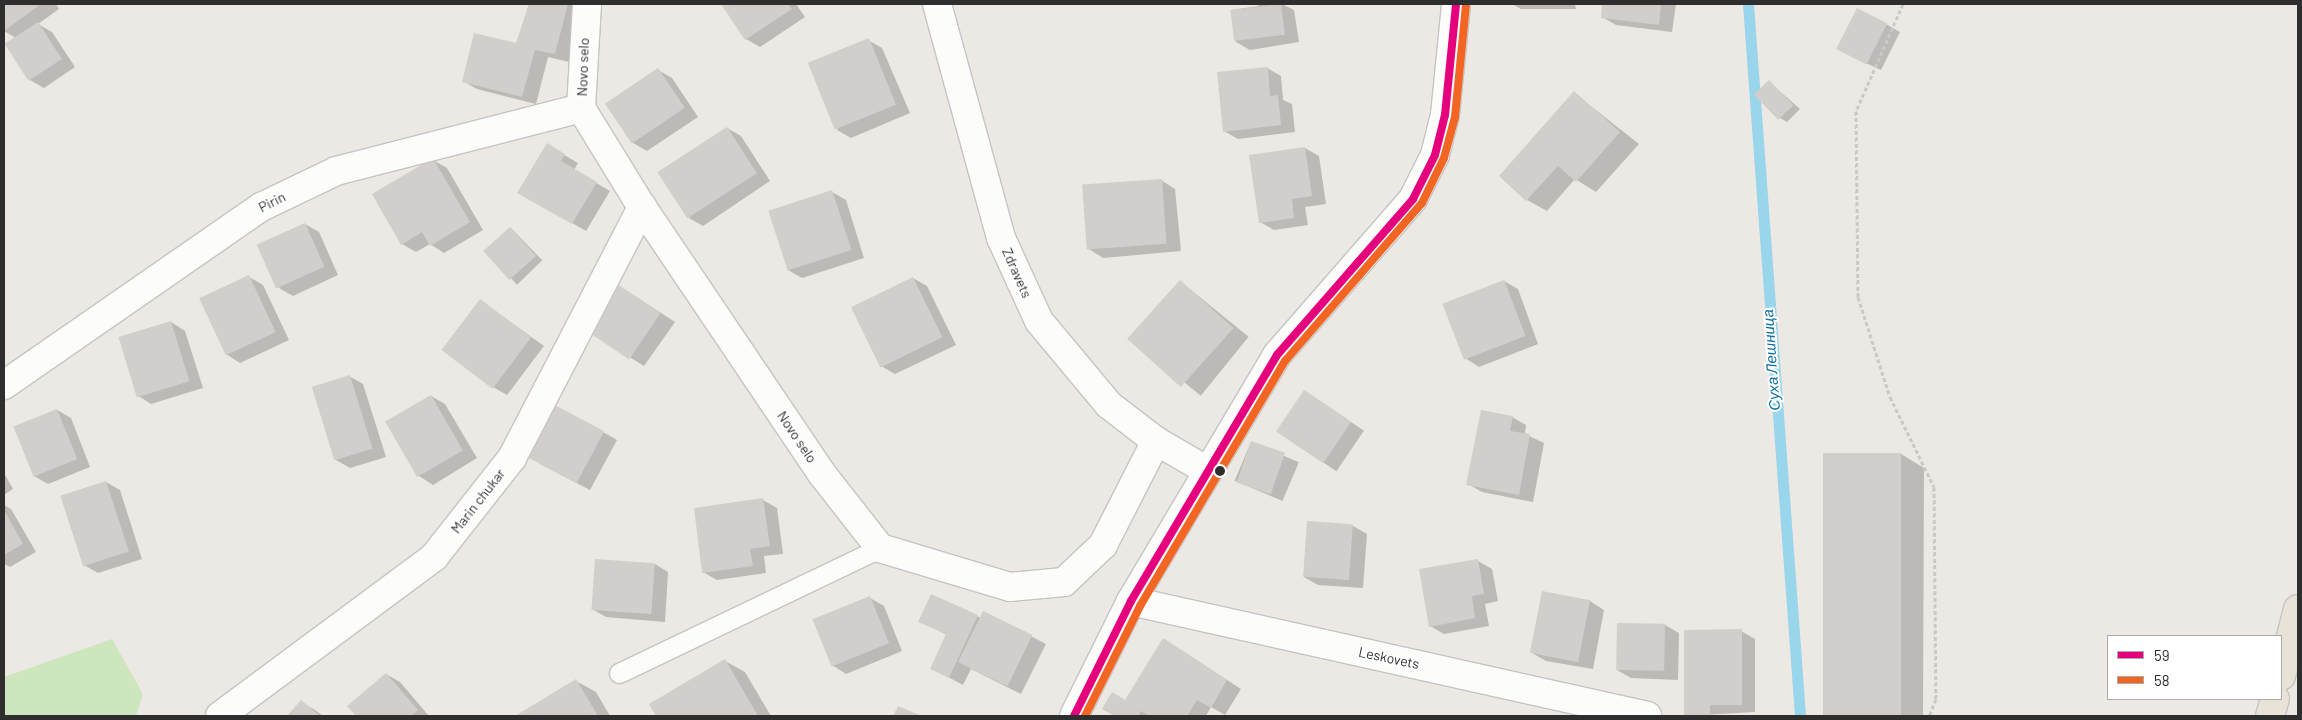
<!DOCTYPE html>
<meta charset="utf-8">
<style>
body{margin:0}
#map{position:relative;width:2302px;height:720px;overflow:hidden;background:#ece8e4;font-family:Barlow,sans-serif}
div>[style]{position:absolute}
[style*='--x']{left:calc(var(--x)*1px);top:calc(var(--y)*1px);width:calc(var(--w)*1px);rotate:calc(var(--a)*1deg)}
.green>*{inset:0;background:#cee6be}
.shadow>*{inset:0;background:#0003;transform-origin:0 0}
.stream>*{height:11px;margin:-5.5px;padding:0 5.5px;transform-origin:5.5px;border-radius:5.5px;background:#99d6ec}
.building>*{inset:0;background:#d1cecb;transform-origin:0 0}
.path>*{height:3px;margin-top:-1.5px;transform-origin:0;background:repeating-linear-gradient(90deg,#c9c9c8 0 4px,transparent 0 6.5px)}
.roads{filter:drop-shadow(1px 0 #c5c4c5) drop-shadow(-1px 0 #c5c4c5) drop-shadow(0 1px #c5c4c5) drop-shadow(0 -1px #c5c4c5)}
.service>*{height:19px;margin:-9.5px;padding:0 9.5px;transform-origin:9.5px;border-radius:9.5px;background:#fcfcfb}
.minor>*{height:28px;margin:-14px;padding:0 14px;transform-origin:14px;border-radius:14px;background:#fcfcfb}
.tertiary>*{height:28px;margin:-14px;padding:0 14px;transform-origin:14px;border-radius:14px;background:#fcfcfb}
.trunk>*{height:28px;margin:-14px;padding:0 14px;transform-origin:14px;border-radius:14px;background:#e9e2d6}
.bus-1>*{height:8px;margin:-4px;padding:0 4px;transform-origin:4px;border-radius:4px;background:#e5007d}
.bus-2>*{height:8px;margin:-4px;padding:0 4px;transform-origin:4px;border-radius:4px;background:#f26522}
.dots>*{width:14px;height:14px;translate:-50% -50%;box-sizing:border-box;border:2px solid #fff;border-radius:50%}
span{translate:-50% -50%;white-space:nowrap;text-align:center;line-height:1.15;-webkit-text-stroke:4px #fff;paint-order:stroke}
.street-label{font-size:14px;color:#2e2e2e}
.water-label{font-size:15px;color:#0d6fa3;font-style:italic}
.frame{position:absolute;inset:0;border:5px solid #2e2e2e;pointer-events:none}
.legend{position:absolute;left:2107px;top:635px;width:175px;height:65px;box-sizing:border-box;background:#fff;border:1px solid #ababab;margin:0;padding:6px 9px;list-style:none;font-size:15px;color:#2e2e2e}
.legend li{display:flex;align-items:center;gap:10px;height:25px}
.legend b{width:25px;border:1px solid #ababab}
</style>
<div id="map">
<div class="green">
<i style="clip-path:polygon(112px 639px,143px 694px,136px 716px,4px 716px,4px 677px)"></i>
</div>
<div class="shadow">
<i style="clip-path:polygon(4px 4px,56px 4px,59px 9px,38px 24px,52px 32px,75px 67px,44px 88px,30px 80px,16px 38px,4px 31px)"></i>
<i style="clip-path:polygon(529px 4px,584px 4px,569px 62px,548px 57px,536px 104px,477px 89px,463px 81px,517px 45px)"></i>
<i style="clip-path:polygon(722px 4px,796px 4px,805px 17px,760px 47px,746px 39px)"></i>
<i style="clip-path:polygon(1256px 4px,1289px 4px,1284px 5px,1294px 10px,1299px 42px,1250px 50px,1236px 42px,1231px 10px,1259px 6px)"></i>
<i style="clip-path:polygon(1512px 4px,1575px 4px,1576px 9px,1521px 9px)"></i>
<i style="clip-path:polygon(1604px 4px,1676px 4px,1672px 32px,1616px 25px,1602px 17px)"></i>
<i style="clip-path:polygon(1886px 24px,1900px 32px,1881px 70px,1852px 57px)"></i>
<i style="clip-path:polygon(868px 40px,882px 48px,910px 113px,851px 138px,837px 130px)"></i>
<i style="clip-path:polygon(1267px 68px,1281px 76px,1283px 100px,1292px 104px,1295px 132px,1238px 139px,1224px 131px)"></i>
<i style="clip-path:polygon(658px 70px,672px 78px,698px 117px,647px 151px,633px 143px)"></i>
<i style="clip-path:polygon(1769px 82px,1800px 109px,1787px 122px,1780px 118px)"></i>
<i style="clip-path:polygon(1574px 93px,1639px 144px,1596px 192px,1575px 179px,1547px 211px,1527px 200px)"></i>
<i style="clip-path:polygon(727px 128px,741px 136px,770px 181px,703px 226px,689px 218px)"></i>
<i style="clip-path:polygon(547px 145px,578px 163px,574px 170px,610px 191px,586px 231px,519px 192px)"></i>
<i style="clip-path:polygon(1305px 148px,1319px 156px,1326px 204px,1305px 207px,1308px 225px,1274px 230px,1260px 222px)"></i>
<i style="clip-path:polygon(433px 160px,447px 168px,483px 230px,444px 253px,430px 244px,416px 252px,402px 244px)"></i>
<i style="clip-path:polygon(1161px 180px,1175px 189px,1181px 251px,1103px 258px,1089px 249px)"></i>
<i style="clip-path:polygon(832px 192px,846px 200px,864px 258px,802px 278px,788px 270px,770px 211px)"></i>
<i style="clip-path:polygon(305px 224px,319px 232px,338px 275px,293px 296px,279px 288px)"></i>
<i style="left:511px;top:228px;width:45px;height:35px;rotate:46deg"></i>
<i style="clip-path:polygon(249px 277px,263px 285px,289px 340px,240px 363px,226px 354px)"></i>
<i style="clip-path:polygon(913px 278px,927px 286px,956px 345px,895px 374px,881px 366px)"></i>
<i style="clip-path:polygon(1504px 281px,1518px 289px,1538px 344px,1479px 367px,1465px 358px)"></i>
<i style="left:1181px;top:282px;width:87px;height:76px;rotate:39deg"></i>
<i style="clip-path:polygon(633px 295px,675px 322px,644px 366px,631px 358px)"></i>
<i style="clip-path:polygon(480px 300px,544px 346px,507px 395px,493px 387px)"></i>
<i style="clip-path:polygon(171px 322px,185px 331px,203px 388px,151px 404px,137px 395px)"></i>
<i style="clip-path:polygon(349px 376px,363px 384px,386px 457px,350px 468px,336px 460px)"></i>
<i style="left:1305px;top:391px;width:71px;height:49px;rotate:34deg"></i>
<i style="clip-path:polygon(431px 396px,445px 404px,477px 458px,433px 485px,419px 476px)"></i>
<i style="clip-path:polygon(57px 410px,71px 418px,90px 467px,48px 484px,34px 476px)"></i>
<i style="clip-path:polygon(1512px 417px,1526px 425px,1525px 434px,1544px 443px,1533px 502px,1482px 492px,1468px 484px)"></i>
<i style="clip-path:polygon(603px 432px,617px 440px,590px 490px,540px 464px)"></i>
<i style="left:1251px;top:442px;width:52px;height:42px;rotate:23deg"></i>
<i style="clip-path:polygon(1824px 454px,1901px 454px,1924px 468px,1923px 716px,1823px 716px)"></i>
<i style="clip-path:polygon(4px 473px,13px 489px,4px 495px)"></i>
<i style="clip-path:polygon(106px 482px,120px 490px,142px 559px,98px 573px,84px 565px)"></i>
<i style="clip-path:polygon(763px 500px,777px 508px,783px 554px,764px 556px,766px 573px,717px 580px,703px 572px)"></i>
<i style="clip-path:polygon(4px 505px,11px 509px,36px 552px,10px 567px,4px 564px)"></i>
<i style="clip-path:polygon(1308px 522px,1353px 526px,1367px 534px,1363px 588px,1318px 585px,1304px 577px)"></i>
<i style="clip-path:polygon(1478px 561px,1492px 569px,1498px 601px,1485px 604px,1489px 626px,1444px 634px,1430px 626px)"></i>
<i style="clip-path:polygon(655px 564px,668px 572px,665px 622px,606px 617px,592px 609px)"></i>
<i style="clip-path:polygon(1543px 593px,1590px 601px,1604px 610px,1593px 669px,1546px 661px,1532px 653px)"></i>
<i style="clip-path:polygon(932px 595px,981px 618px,984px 612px,1046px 644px,1021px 694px,971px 669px,963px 685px,931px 668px,947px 635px,920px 621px)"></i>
<i style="clip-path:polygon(870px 598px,884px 606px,902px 651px,846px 674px,832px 665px)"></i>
<i style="clip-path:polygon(1665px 625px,1679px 633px,1678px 680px,1631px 678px,1617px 670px)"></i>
<i style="clip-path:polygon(1685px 631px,1741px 631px,1755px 639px,1755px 712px,1685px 716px)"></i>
<i style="clip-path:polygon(1164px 639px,1241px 689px,1225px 715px,1211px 707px,1206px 716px,1116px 716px,1104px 709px,1126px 701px)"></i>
<i style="clip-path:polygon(725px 661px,745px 672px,771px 716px,658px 716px,651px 704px)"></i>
<i style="clip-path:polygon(386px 674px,400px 682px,429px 716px,358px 716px,349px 706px)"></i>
<i style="clip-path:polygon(576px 681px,596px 692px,610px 716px,517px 716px)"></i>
<i style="clip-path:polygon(301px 702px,315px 710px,323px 716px,289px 716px)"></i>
</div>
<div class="stream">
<i style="--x:1748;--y:4;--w:714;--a:85.82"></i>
</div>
<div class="building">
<i style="clip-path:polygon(4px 4px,41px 4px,4px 31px)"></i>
<i style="clip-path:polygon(529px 4px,568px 4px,555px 54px,535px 50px,522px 97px,462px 82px,474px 33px,516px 43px)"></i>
<i style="clip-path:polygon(721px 4px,788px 4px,792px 9px,745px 40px)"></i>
<i style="left:1281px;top:4px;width:31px;height:51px;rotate:83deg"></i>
<i style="clip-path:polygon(1602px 4px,1661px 4px,1659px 25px,1601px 18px)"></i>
<i style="left:1857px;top:8px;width:34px;height:46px;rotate:27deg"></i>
<i style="left:38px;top:22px;width:44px;height:40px;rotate:57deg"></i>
<i style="left:869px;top:38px;width:72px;height:66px;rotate:68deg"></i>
<i style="clip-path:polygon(1268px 67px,1270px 96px,1278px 95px,1281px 125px,1223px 132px,1217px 72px)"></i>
<i style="left:658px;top:68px;width:48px;height:64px;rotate:56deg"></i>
<i style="left:1769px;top:80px;width:35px;height:21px;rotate:46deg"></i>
<i style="clip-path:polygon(1574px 91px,1620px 132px,1576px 182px,1558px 166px,1526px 201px,1499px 176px)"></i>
<i style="left:727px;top:127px;width:55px;height:83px;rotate:57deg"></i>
<i style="clip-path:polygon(547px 143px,565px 154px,561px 161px,597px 182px,572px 224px,517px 193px)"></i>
<i style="clip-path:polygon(1305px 147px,1312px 196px,1292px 199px,1294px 218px,1259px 223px,1249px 155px)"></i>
<i style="clip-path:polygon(433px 158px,470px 222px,430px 246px,422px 232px,401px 245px,372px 194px)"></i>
<i style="left:1162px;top:179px;width:65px;height:80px;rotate:86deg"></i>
<i style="left:832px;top:190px;width:63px;height:67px;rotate:72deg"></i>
<i style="left:305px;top:223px;width:48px;height:53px;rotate:66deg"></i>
<i style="left:510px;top:227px;width:39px;height:36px;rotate:48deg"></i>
<i style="left:249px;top:275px;width:63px;height:55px;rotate:65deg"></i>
<i style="left:913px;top:277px;width:67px;height:69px;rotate:64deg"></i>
<i style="left:1180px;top:280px;width:72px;height:79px;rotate:42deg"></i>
<i style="left:1504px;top:280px;width:60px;height:66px;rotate:69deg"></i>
<i style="left:619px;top:285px;width:50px;height:56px;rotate:34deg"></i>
<i style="left:480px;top:299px;width:64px;height:64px;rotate:37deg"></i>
<i style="left:171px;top:321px;width:63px;height:55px;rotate:73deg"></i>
<i style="left:350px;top:375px;width:77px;height:40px;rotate:73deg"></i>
<i style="left:1304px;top:390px;width:57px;height:50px;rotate:34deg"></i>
<i style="left:431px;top:395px;width:64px;height:53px;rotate:60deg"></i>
<i style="left:553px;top:404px;width:58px;height:59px;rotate:28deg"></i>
<i style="left:57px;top:409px;width:54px;height:47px;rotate:68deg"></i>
<i style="clip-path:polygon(1481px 410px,1513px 416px,1510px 431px,1530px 434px,1519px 495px,1466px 485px)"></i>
<i style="left:1251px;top:441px;width:36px;height:44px;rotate:19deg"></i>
<i style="left:1823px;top:453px;width:78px;height:263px"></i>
<i style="left:106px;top:481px;width:74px;height:48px;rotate:72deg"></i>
<i style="clip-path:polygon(763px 498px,770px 546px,750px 549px,753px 566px,702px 573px,694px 508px)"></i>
<i style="clip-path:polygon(4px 510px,23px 544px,4px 555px)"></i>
<i style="left:1307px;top:521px;width:46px;height:56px;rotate:4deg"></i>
<i style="left:595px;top:559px;width:60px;height:51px;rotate:4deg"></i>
<i style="clip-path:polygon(1478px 559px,1484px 594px,1472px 596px,1475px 618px,1429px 627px,1419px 569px)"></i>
<i style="left:1542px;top:591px;width:49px;height:63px;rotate:11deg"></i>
<i style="clip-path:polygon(931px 594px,978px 615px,949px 678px,930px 669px,946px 634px,918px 622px)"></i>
<i style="left:870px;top:596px;width:51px;height:62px;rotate:68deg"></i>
<i style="left:983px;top:611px;width:55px;height:57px;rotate:26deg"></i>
<i style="left:1617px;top:623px;width:48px;height:47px;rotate:1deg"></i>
<i style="clip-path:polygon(1742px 629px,1742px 705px,1710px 705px,1710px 716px,1684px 716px,1684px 630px)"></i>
<i style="clip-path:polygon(1163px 638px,1227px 680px,1211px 708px,1197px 700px,1187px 716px,1150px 716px,1141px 711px,1138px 716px,1114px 716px,1102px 709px,1112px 692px,1125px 700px)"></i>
<i style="clip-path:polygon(725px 659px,758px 716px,656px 716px,649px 704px)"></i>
<i style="clip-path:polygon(386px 673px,418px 710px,411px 716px,356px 716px,347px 706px)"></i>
<i style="clip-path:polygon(576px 679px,598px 716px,515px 716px)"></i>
<i style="clip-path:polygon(301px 700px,320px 716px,287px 716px)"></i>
<i style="clip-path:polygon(898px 706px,922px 716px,893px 716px)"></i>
</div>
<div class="path">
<i style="--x:1903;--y:4;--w:117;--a:113.7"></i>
<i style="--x:1856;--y:111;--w:186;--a:89.4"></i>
<i style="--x:1858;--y:297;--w:105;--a:72.3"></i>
<i style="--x:1890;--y:397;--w:100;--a:63.9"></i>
<i style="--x:1934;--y:487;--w:212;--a:89.5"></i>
<i style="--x:1936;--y:699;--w:18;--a:112"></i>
</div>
<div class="roads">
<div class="service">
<i style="--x:619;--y:673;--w:289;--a:-25.6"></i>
</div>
<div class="minor">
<i style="--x:587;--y:4;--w:104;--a:93.3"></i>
<i style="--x:581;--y:108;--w:116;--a:58.4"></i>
<i style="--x:642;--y:207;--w:322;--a:56"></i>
<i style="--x:822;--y:474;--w:94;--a:51.9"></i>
<i style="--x:880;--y:548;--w:136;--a:16.7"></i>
<i style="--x:1010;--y:587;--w:54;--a:-5.3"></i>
<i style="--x:1064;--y:582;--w:54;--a:-43.5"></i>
<i style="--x:1103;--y:545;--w:117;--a:-63"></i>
<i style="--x:937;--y:4;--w:243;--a:74.7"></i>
<i style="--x:1001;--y:238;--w:91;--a:65.4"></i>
<i style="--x:1039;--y:321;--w:109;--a:50.2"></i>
<i style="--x:1109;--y:405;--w:59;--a:37.5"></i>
<i style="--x:1156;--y:441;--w:60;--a:30"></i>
<i style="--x:4;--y:385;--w:313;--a:-34.7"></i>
<i style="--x:261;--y:207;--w:83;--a:-25.6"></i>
<i style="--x:336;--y:171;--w:253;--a:-14.4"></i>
<i style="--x:1131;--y:601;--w:529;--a:12.56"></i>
<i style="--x:220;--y:716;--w:267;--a:-36.6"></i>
<i style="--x:434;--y:557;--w:126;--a:-51.8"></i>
<i style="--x:512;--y:458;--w:283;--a:-62.6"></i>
</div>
<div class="tertiary">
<i style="--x:1074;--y:716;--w:128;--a:-63.6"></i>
<i style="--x:1131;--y:601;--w:286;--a:-59.3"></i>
<i style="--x:1277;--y:355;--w:207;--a:-48.9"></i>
<i style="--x:1413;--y:199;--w:49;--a:-63.4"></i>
<i style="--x:1435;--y:155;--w:41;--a:-76"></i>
<i style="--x:1445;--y:115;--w:112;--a:-84.3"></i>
</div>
<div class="trunk">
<i style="--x:2281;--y:676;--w:69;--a:-75.8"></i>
<i style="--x:2270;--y:716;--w:18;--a:-74"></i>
</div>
</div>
<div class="bus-1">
<i style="--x:1074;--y:716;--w:128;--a:-63.6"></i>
<i style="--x:1131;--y:601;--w:286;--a:-59.3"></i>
<i style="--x:1277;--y:355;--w:207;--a:-48.9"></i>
<i style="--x:1413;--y:199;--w:49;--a:-63.4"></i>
<i style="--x:1435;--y:155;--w:41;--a:-76"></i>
<i style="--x:1445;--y:115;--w:112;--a:-84.3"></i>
</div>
<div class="bus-2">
<i style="--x:1085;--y:716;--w:123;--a:-63.4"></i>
<i style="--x:1140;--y:606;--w:285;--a:-59.4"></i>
<i style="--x:1285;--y:361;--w:209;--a:-49.1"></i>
<i style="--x:1422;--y:203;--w:50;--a:-63.9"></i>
<i style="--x:1444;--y:158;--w:42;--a:-75"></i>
<i style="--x:1455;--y:117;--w:113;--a:-84.4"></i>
</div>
<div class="dots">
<i style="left:1220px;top:471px;background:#2e2e2e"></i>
</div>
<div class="street-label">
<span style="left:583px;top:67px;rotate:-88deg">Novo selo</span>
<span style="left:272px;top:202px;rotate:-27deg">Pirin</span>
<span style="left:1017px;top:273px;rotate:66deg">Zdravets</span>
<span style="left:797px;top:437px;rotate:56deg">Novo selo</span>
<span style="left:478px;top:501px;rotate:-52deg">Marin chukar</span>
<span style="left:1389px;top:658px;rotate:12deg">Leskovets</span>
</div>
<div class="water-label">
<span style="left:1771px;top:360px;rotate:-94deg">Суха Лешница</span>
</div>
<div class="frame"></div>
<ul class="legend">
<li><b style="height:6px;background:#e5007d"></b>59</li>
<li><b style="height:6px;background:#f26522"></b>58</li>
</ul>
</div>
